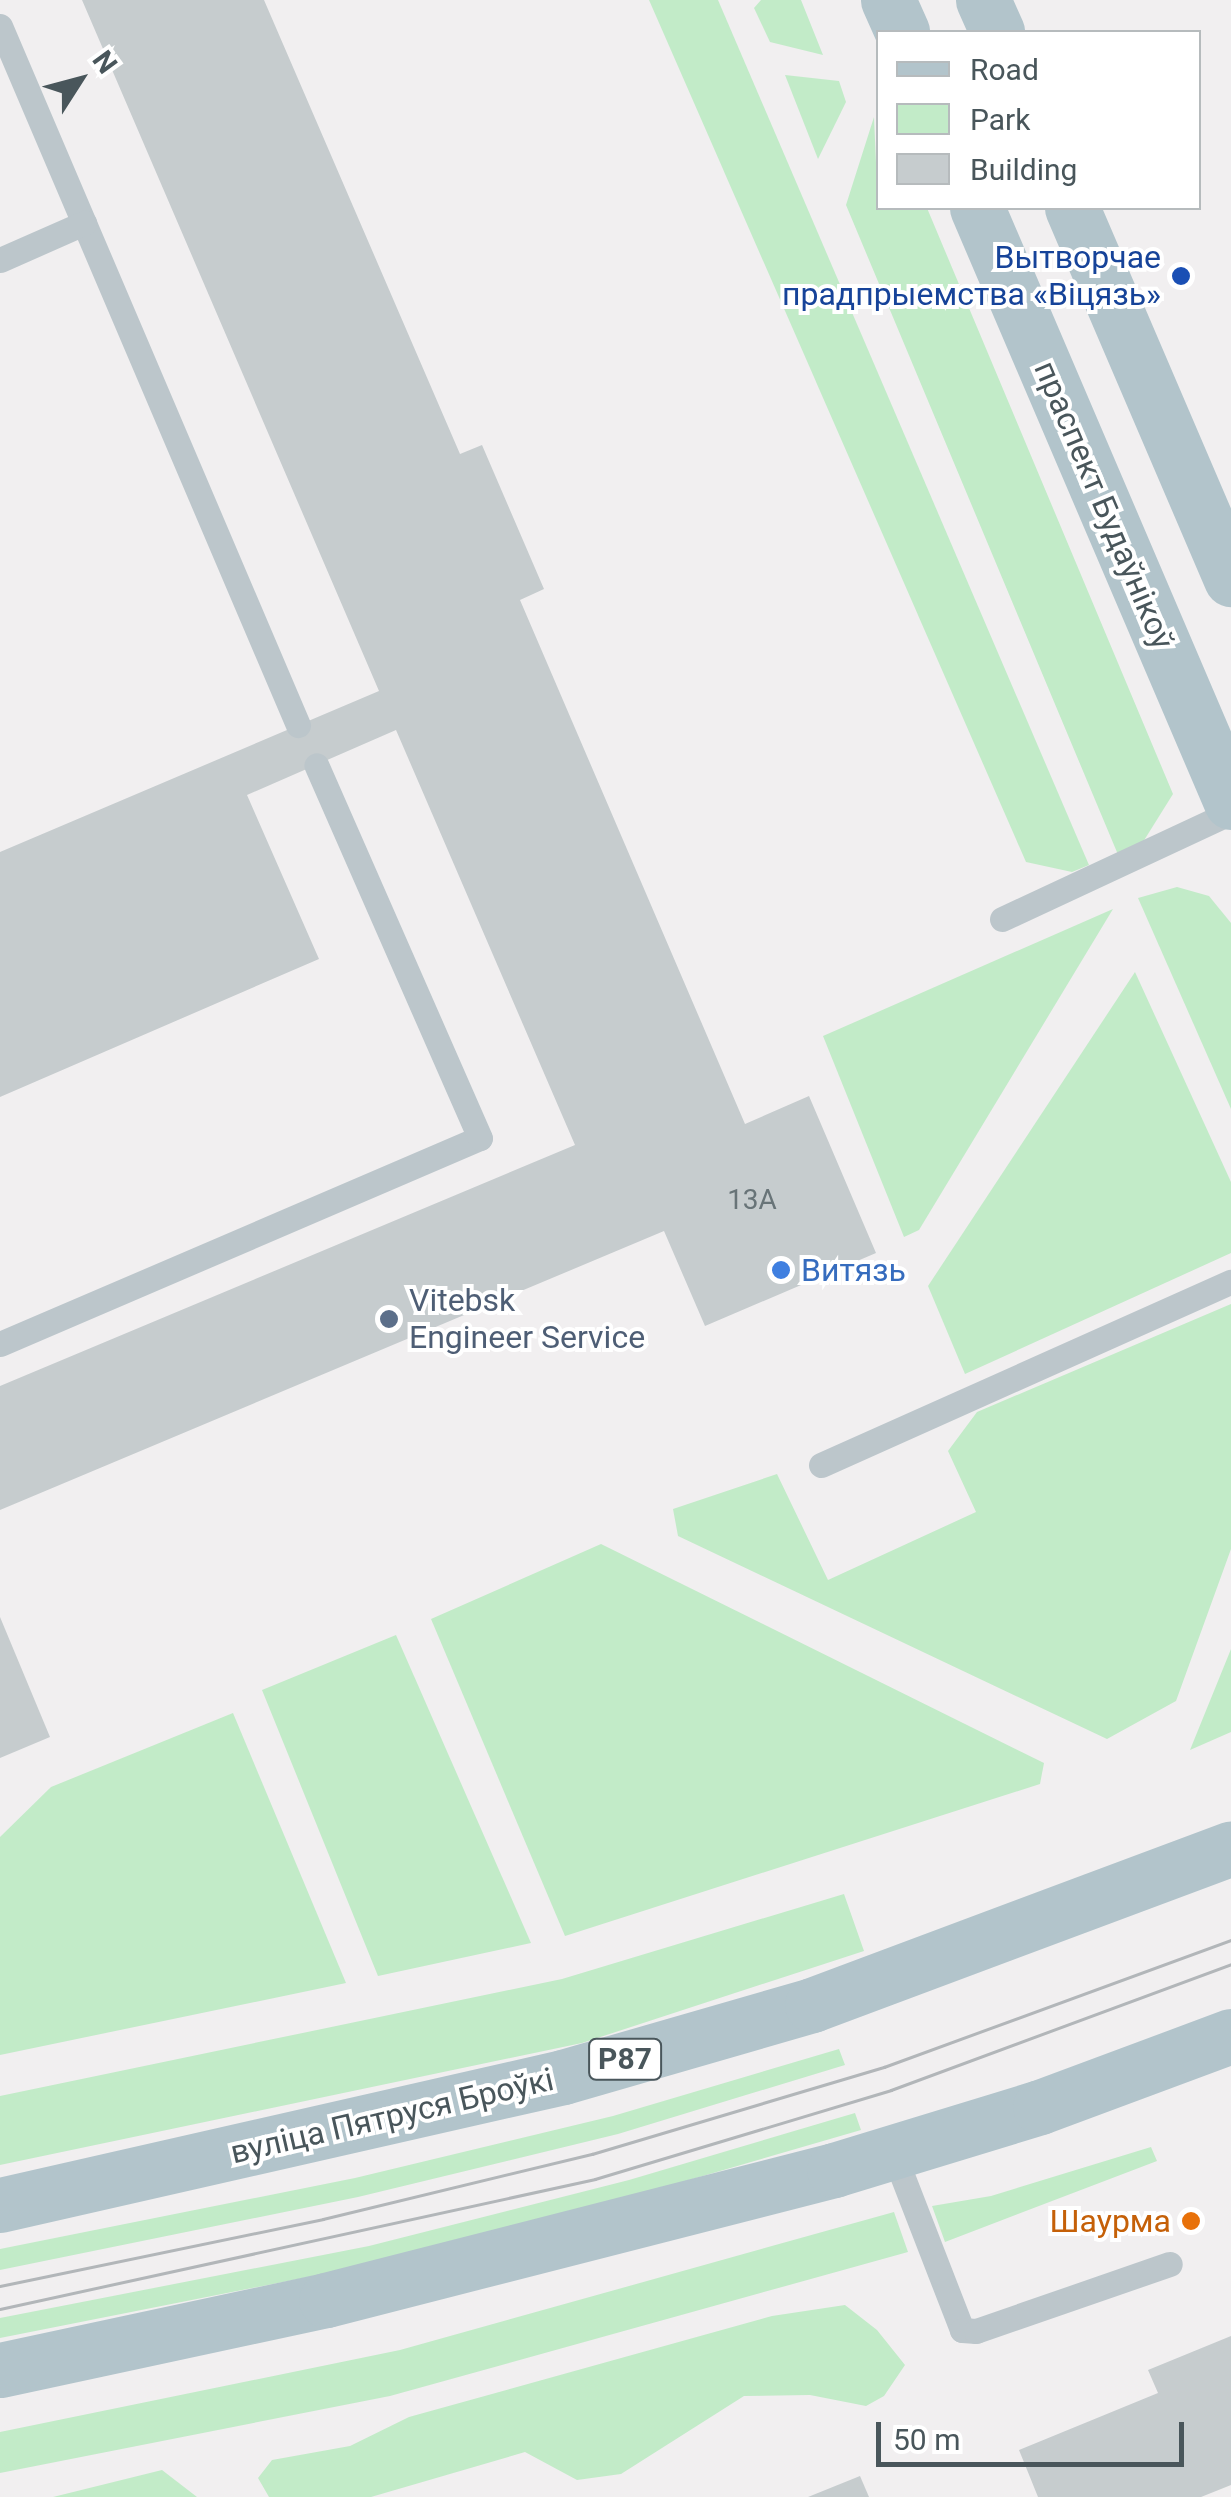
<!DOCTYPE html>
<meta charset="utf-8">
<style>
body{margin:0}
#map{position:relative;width:1231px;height:2497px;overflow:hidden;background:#f1eff0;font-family:Roboto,sans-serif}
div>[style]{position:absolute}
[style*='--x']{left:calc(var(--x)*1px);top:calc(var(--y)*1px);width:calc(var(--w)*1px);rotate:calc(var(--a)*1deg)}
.green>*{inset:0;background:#c2ebc8}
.building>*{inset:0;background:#c6ccce}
.lane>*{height:25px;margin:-12.5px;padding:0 12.5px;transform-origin:12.5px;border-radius:12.5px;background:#bcc6cb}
.primary>*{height:55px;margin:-27.5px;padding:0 27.5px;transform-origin:27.5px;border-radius:27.5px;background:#b2c4cb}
.tram>*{height:2.5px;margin:-1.25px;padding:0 1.25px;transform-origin:1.25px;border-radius:1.25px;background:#b2b6b9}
.dots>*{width:28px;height:28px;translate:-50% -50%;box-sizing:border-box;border:5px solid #fff;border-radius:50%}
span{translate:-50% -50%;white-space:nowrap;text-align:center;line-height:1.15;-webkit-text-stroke:8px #fff;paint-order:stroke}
.number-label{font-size:28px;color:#687478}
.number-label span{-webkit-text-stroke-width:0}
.shield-label span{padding:2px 8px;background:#fff;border:2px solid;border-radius:8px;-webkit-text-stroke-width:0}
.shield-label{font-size:30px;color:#49565b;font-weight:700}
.transit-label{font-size:32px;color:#164399}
.right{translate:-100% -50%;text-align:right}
.street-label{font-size:32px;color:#49565b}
.shop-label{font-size:32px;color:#366cbe}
.left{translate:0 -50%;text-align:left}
.service-label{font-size:32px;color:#4e5e75}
.food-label{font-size:32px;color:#c56008}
.legend{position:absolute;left:876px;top:30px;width:325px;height:180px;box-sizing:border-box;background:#fff;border:2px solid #b6bbbd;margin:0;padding:12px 18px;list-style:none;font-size:30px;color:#49565b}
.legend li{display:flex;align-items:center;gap:20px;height:50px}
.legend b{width:50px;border:2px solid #b6bbbd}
.north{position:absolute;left:30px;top:30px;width:100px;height:100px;-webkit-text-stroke:8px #fff;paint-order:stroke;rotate:54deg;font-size:28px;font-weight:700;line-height:40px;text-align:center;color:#49565b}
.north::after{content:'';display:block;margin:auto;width:35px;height:45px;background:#49565b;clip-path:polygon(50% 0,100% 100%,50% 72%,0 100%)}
.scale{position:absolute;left:876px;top:2422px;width:308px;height:45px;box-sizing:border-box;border:5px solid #49565b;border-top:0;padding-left:12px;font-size:30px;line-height:35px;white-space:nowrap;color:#49565b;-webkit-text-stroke:8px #fff;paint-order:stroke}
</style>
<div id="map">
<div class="green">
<i style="clip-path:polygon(649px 0,718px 0,1089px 865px,1072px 872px,1026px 862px)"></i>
<i style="clip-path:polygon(761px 0,801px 0,823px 55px,770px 42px,754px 8px)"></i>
<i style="clip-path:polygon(785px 75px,839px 81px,846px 102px,818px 159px)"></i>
<i style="clip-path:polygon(874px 117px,878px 208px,927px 208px,1173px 794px,1143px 842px,1119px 857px,846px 205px)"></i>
<i style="clip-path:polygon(1177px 887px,1209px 896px,1231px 923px,1231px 1109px,1138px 898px)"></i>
<i style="clip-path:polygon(1113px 909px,919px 1230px,904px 1237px,823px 1036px)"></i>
<i style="clip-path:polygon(1135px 972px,1231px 1182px,1231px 1253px,965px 1374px,928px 1286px)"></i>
<i style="clip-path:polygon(1231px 1304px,1231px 1549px,1176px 1701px,1107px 1739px,678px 1536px,673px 1509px,777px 1474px,828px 1580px,976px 1512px,948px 1451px,977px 1412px)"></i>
<i style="clip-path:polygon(601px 1544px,1044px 1763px,1040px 1784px,565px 1936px,431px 1619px)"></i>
<i style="clip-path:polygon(396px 1635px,531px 1943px,378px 1976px,262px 1690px)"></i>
<i style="clip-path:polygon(1231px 1649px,1231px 1732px,1190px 1750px)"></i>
<i style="clip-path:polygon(233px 1713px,346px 1983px,0 2055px,0 1837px,51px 1787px)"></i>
<i style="clip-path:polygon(844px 1894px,864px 1951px,582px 2043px,0 2165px,0 2096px,562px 1979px)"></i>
<i style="clip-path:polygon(839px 2049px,845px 2065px,618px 2134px,358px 2197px,0 2270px,0 2249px,355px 2178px,613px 2116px)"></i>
<i style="clip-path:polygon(855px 2113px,861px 2130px,634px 2196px,374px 2264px,0 2338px,0 2318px,369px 2246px,629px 2180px)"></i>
<i style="clip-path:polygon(1151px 2147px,1157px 2161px,945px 2242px,932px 2206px,991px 2196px)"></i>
<i style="clip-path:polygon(894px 2212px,908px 2252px,390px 2396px,0 2473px,0 2432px,400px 2350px)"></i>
<i style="clip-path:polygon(845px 2305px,877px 2330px,905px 2365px,884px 2396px,866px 2406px,810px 2395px,744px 2396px,621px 2474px,577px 2480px,525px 2452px,371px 2497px,269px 2497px,258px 2478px,272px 2460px,350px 2446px,409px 2417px,772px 2316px)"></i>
<i style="clip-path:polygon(162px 2470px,197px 2497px,53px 2497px)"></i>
</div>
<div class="building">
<i style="clip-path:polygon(82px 0,264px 0,460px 454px,482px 445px,544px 589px,520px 600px,745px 1124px,809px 1096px,876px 1253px,705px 1326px,664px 1231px,0 1510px,0 1386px,575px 1145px,396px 730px,247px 795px,319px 959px,0 1097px,0 852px,379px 691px)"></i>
<i style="clip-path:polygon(0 1617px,50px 1737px,0 1758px)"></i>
<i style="clip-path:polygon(1231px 2336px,1231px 2485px,1201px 2497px,1038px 2497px,1019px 2450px,1158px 2393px,1148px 2370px)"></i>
<i style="clip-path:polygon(860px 2476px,869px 2497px,808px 2497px)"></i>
</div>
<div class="lane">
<i style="--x:0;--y:26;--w:760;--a:66.91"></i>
<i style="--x:0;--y:260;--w:92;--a:-23.8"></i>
<i style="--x:1002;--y:919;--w:253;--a:-25"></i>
<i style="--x:0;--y:1344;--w:522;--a:-23.23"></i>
<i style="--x:480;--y:1138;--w:407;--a:-113.7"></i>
<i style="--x:821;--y:1465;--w:449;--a:-24.1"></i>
<i style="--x:893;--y:2152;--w:191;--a:68.8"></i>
<i style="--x:962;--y:2330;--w:14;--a:4"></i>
<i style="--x:976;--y:2331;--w:205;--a:-19.1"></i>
</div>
<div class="primary">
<i style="--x:888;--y:0;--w:35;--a:66"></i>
<i style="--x:983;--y:0;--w:35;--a:66"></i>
<i style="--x:977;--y:208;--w:646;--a:66.85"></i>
<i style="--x:1072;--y:208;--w:404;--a:66.8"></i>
<i style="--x:0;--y:2205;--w:577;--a:-12.81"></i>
<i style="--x:563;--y:2077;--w:259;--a:-16.1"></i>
<i style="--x:812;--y:2005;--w:447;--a:-20.5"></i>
<i style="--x:0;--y:2370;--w:333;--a:-12.1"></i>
<i style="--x:326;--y:2300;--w:524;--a:-14.35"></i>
<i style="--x:834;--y:2170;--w:215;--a:-17"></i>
<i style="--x:1040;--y:2107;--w:204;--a:-20.4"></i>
</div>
<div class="tram">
<i style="--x:0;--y:2286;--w:330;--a:-11.7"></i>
<i style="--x:323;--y:2219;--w:277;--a:-13.6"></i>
<i style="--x:592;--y:2154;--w:305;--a:-16.6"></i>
<i style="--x:884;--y:2067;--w:370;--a:-20.1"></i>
<i style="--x:0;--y:2309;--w:609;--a:-12.32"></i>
<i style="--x:595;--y:2179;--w:309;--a:-16.7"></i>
<i style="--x:891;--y:2090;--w:363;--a:-20.3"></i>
</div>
<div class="dots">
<i style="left:1181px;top:276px;background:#1a4fb4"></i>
<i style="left:781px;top:1270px;background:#3f7fe0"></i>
<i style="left:389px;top:1319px;background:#5c6f8a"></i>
<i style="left:1191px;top:2221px;background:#e8710a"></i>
</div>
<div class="number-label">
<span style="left:752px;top:1200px">13А</span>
</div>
<div class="shield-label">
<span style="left:625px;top:2059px">Р87</span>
</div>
<div class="transit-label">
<span class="right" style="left:1161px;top:276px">Вытворчае<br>прадпрыемства «Віцязь»</span>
</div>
<div class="street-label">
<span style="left:1104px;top:505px;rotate:67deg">праспект Будаўнікоў</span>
<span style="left:392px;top:2116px;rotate:-13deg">вуліца Пятруся Броўкі</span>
</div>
<div class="shop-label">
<span class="left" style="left:801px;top:1270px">Витязь</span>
</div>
<div class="service-label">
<span class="left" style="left:409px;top:1319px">Vitebsk<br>Engineer Service</span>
</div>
<div class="food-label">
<span class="right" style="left:1171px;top:2221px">Шаурма</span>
</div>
<ul class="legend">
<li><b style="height:12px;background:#b2c4cb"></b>Road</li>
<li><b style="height:28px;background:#c2ebc8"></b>Park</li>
<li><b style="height:28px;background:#c6ccce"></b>Building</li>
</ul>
<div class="north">N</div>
<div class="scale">50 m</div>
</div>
